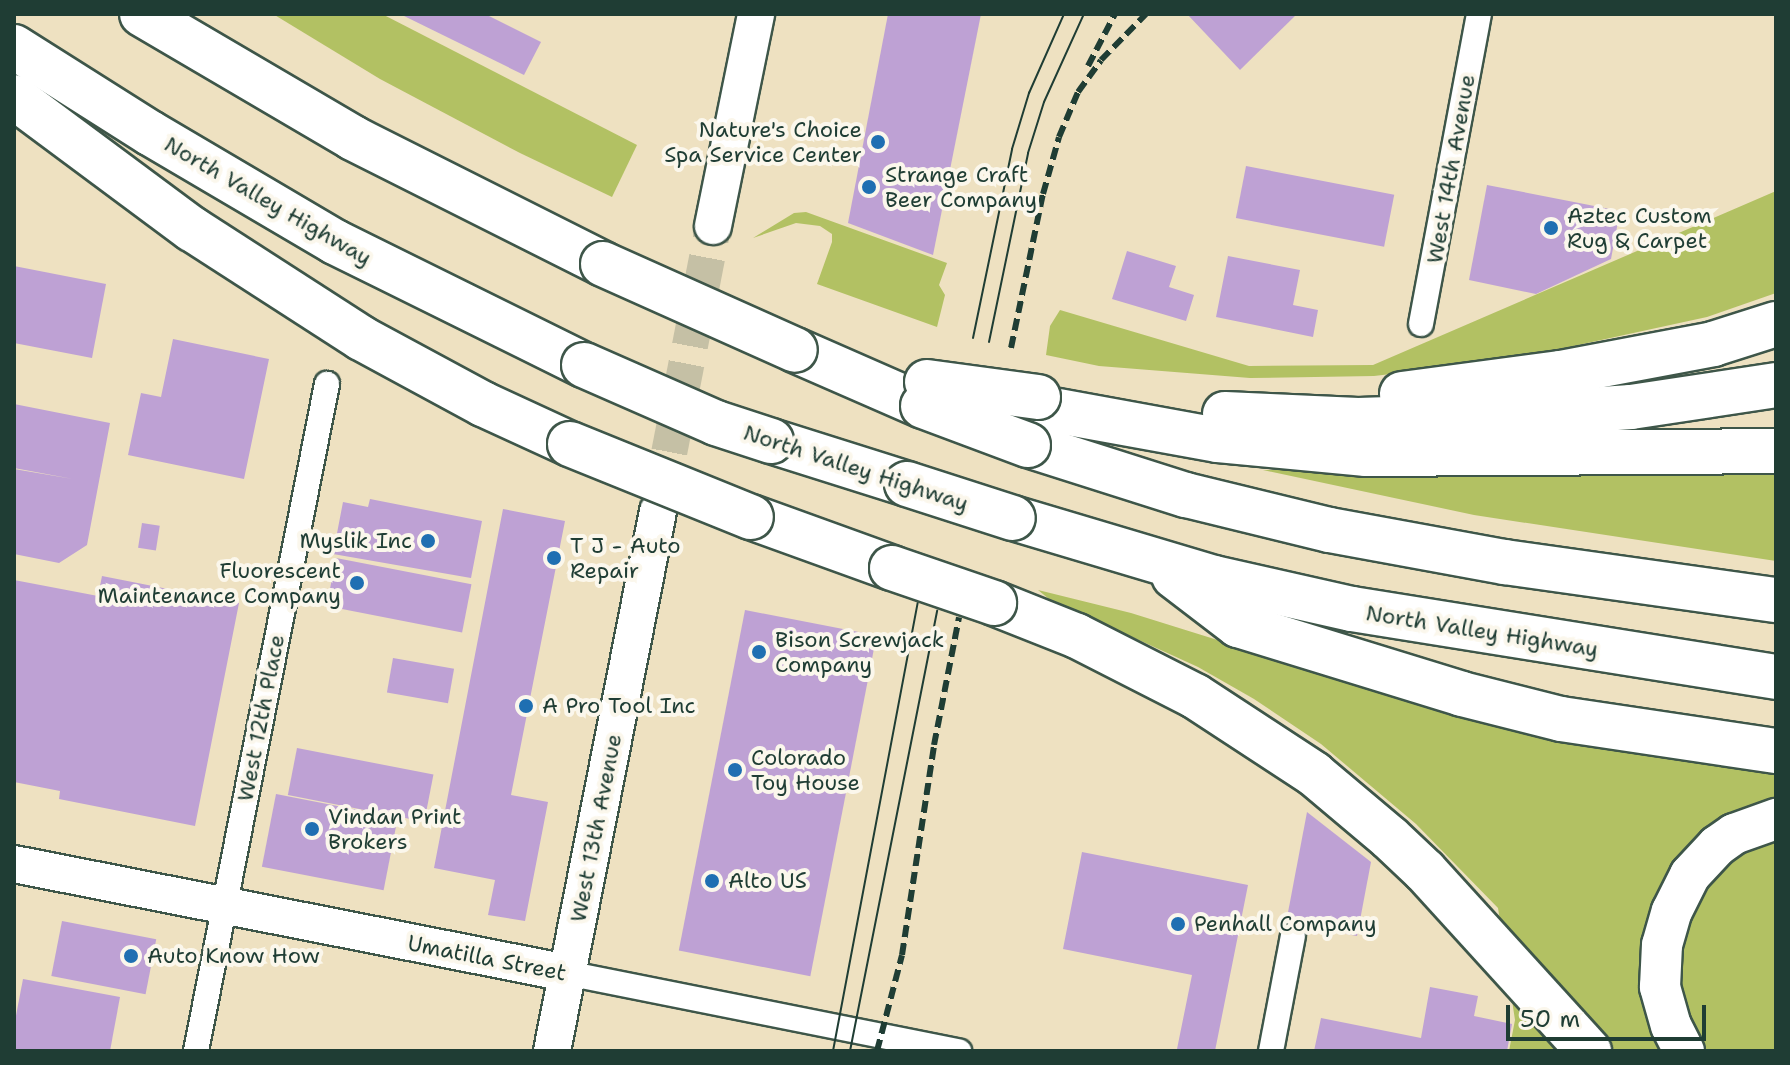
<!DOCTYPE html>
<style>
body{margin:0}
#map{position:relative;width:1790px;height:1065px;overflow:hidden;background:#eee1c1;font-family:"Shantell Sans",sans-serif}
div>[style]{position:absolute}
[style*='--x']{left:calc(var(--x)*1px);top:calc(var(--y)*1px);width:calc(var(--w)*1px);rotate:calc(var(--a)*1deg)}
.green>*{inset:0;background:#b2c163}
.building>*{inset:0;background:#bea1d4;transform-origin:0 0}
.secondary-tunnel>*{height:36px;margin-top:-18px;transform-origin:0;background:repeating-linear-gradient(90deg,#c5c0a5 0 36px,transparent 0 54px)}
.roads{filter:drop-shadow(2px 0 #3e5649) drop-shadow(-2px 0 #3e5649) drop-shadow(0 2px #3e5649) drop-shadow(0 -2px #3e5649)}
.street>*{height:24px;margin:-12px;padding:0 12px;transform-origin:12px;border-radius:12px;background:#fff}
.secondary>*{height:36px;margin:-18px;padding:0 18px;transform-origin:18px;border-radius:18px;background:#fff}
.primary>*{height:40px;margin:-20px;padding:0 20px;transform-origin:20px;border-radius:20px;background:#fff}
.highway>*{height:44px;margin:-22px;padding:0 22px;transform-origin:22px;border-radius:22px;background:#fff}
.tram>*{height:2px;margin:-1px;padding:0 1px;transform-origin:1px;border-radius:1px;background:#1f3d34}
.rail>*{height:6px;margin-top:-3px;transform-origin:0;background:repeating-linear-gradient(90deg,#1f3d34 0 12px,transparent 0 18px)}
.bridges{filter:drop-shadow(2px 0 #3e5649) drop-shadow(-2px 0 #3e5649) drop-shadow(0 2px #3e5649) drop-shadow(0 -2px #3e5649)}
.highway-bridge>*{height:44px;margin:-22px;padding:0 22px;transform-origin:22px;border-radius:22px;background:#fff}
.dots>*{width:22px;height:22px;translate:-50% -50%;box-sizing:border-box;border:4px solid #fbf7ec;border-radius:50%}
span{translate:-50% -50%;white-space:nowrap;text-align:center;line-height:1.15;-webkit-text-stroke:8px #fbf7ec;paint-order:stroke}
.poi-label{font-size:22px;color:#1f3d34}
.right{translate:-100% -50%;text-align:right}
.left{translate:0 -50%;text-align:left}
.street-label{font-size:22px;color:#1f3d34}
.frame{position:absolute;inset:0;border:16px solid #1f3d34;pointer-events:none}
.scale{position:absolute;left:1506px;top:1005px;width:200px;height:36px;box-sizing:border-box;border:4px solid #1f3d34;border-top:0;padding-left:10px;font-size:24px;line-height:28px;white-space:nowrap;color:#1f3d34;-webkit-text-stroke:6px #fbf7ec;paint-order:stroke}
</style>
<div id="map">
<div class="green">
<i style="clip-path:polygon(273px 14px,382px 14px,637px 145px,612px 197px,520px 153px,380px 79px)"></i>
<i style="clip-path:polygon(1776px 191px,1776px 293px,1707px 317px,1509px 360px,1374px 376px,1250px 378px,1099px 366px,1046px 355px,1050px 326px,1060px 310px,1249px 366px,1373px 365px)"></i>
<i style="clip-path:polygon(806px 212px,947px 263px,939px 285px,945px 295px,937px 327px,817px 284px,832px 242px,832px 234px,820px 226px,796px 223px,753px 238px,794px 213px)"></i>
<i style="clip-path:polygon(1263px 470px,1776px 471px,1776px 561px,1474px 515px)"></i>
<i style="clip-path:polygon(1038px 590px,1131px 613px,1429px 706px,1634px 750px,1776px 774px,1776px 1051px,1509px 1051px,1515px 1020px,1498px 908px,1416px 824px,1321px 744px,1254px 699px,1198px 667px,1049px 599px)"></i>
</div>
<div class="building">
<i style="clip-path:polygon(400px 14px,485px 14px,541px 42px,524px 75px)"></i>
<i style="clip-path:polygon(888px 14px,981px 14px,933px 255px,848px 223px)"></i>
<i style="clip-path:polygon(1187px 14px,1297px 14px,1240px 70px)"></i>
<i style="left:1246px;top:166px;width:151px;height:53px;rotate:11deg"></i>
<i style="clip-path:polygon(1487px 185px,1620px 211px,1611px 259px,1536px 294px,1469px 280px)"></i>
<i style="clip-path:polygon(1127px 251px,1176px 266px,1169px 287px,1194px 295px,1186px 321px,1112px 299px)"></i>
<i style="clip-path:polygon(1228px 256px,1300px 270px,1293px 305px,1318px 310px,1313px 337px,1216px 317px)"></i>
<i style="clip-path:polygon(14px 266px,106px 284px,92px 358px,14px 343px)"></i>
<i style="clip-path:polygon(173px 339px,269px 359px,244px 479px,128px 455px,141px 393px,161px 397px)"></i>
<i style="clip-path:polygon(14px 404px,110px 423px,87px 545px,59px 563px,14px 554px,14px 469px,73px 479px,14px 468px)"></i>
<i style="clip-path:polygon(370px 499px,482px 521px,471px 578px,333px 554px,343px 502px,368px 507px)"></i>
<i style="clip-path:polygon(503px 509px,565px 521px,511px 795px,548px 802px,525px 921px,488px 915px,495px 880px,434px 868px)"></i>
<i style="left:142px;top:523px;width:18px;height:25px;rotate:9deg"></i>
<i style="left:336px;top:558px;width:138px;height:49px;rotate:11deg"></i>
<i style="clip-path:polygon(102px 576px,239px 603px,195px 826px,59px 799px,60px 791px,14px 782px,14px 580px,98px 596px)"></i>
<i style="left:745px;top:610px;width:134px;height:347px;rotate:11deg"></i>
<i style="left:393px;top:658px;width:62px;height:35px;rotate:10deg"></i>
<i style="left:297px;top:748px;width:139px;height:48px;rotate:11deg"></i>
<i style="left:276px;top:794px;width:124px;height:74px;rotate:11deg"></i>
<i style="clip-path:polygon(1307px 812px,1371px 862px,1357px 936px,1286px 923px)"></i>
<i style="clip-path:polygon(1082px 852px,1248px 885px,1215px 1051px,1177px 1049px,1192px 975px,1063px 949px)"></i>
<i style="left:62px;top:921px;width:96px;height:56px;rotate:11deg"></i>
<i style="clip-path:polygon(23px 979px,120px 997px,110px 1051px,14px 1051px,14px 1026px)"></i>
<i style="clip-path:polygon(1430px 987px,1478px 996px,1474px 1016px,1512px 1024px,1507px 1051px,1314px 1051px,1321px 1018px,1421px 1038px)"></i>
</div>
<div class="secondary-tunnel">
<i style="--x:659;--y:505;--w:284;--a:-79"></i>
</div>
<div class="roads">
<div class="street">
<i style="--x:1421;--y:324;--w:315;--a:-79.4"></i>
<i style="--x:567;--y:973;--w:400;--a:11.3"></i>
<i style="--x:196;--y:1051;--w:680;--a:-78.89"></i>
<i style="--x:1271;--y:1051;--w:117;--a:-79.2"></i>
</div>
<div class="secondary">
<i style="--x:713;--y:226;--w:216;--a:-78.5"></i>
<i style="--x:14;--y:864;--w:564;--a:11.15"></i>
<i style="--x:552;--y:1051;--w:550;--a:-78.89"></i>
</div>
<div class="primary">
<i style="--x:1684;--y:1051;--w:28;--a:-117"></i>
<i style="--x:1671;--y:1026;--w:41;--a:-105.8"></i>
<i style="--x:1660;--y:987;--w:42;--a:-87.3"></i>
<i style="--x:1662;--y:945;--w:35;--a:-74"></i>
<i style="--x:1672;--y:911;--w:40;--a:-63.4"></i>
<i style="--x:1690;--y:875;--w:40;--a:-47"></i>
<i style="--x:1717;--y:846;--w:21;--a:-35"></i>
<i style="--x:1734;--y:834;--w:45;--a:-19.7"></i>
</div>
<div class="highway">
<i style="--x:142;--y:14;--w:245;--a:30.4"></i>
<i style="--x:353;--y:138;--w:280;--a:26.7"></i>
<i style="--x:14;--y:47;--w:161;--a:32.3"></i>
<i style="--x:150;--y:133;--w:215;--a:30.5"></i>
<i style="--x:335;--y:242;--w:278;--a:26.3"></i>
<i style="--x:14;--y:97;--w:222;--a:36.6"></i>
<i style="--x:192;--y:229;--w:201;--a:32.8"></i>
<i style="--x:361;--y:338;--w:139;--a:28.4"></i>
<i style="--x:483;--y:404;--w:96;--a:24.7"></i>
<i style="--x:795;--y:350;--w:140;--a:23.6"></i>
<i style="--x:1402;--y:394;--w:159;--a:-7.6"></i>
<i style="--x:1560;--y:373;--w:156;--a:-10.7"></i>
<i style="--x:1713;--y:344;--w:66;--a:-17.6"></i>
<i style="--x:1036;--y:407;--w:185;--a:10.3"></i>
<i style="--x:1218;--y:440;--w:149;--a:5.4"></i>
<i style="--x:1366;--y:454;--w:410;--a:-0.4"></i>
<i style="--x:1225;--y:414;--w:133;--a:2.6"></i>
<i style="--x:1358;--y:420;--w:159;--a:-1.8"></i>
<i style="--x:1517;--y:415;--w:114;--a:-4"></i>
<i style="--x:1631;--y:407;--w:147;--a:-8.6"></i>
<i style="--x:771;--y:441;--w:143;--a:17.5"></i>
<i style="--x:1028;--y:445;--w:166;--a:17.6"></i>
<i style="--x:1186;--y:495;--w:148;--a:13.7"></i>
<i style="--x:1330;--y:530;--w:178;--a:10.4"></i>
<i style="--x:1505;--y:562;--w:274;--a:8"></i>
<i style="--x:751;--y:517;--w:150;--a:19.9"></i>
<i style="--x:1013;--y:518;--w:210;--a:16.6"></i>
<i style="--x:1214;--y:578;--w:141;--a:12.7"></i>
<i style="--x:1352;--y:609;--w:429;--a:9.1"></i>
<i style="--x:1174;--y:576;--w:81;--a:37.4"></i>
<i style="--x:1238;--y:625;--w:234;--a:17.1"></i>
<i style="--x:1462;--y:694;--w:102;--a:14.2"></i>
<i style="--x:1561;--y:719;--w:217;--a:8.5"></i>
<i style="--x:994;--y:603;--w:89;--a:21.7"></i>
<i style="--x:1077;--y:636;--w:132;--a:27"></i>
<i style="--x:1195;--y:696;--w:142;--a:33.2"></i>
<i style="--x:1314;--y:774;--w:99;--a:40.1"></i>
<i style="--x:1390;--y:838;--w:48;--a:43.3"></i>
<i style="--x:1425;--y:871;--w:244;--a:47.7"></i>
</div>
</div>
<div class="tram">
<i style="--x:973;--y:338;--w:193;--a:-78.3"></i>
<i style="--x:1012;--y:149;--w:59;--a:-73.1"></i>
<i style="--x:1029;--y:93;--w:86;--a:-66.1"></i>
<i style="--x:989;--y:342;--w:193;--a:-78.3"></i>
<i style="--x:1028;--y:153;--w:53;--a:-72.6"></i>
<i style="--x:1044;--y:102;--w:97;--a:-65.6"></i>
<i style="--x:833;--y:1051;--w:456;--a:-79.3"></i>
<i style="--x:850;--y:1051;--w:449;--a:-78.8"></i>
</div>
<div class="rail">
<i style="--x:1088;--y:66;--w:59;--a:-62.6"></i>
<i style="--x:1011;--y:348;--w:157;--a:-78.3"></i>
<i style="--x:1043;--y:194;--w:59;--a:-74.3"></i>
<i style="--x:1059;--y:137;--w:49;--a:-67.1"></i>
<i style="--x:1078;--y:92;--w:39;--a:-54"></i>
<i style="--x:1101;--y:60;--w:64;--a:-45.6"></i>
<i style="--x:877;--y:1051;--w:99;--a:-75.4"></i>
<i style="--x:902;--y:955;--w:212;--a:-81.3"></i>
<i style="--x:934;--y:745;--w:130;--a:-78.9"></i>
</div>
<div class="bridges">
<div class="highway-bridge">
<i style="--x:603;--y:264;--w:210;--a:24.1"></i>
<i style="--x:584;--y:365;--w:144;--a:23.7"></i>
<i style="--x:716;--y:423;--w:58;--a:18.1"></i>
<i style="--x:927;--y:382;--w:112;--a:7.7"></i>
<i style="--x:923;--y:406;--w:112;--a:20.4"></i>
<i style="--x:570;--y:444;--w:195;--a:22"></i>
<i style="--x:907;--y:484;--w:111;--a:17.8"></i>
<i style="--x:892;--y:568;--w:108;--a:18.9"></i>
</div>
</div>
<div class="dots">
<i style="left:878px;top:142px;background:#1f6fb2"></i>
<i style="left:869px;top:187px;background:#1f6fb2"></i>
<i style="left:1551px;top:228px;background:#1f6fb2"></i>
<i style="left:428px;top:541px;background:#1f6fb2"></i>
<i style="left:554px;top:558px;background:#1f6fb2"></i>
<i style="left:357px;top:583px;background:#1f6fb2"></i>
<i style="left:759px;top:652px;background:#1f6fb2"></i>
<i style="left:526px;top:706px;background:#1f6fb2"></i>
<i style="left:735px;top:770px;background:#1f6fb2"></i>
<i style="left:312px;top:829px;background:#1f6fb2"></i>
<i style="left:712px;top:881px;background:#1f6fb2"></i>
<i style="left:1178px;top:924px;background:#1f6fb2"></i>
<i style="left:131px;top:956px;background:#1f6fb2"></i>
</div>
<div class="poi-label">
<span class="right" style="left:862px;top:142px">Nature's Choice<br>Spa Service Center</span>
<span class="left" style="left:885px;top:187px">Strange Craft<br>Beer Company</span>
<span class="left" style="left:1567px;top:228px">Aztec Custom<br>Rug &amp; Carpet</span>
<span class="right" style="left:412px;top:541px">Myslik Inc</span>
<span class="left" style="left:570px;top:558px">T J - Auto<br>Repair</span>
<span class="right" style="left:341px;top:583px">Fluorescent<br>Maintenance Company</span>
<span class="left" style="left:775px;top:652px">Bison Screwjack<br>Company</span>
<span class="left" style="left:542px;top:706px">A Pro Tool Inc</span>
<span class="left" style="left:751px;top:770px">Colorado<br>Toy House</span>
<span class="left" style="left:328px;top:829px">Vindan Print<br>Brokers</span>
<span class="left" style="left:728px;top:881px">Alto US</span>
<span class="left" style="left:1194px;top:924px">Penhall Company</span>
<span class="left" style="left:147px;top:956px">Auto Know How</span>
</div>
<div class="street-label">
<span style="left:1451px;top:169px;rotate:-80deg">West 14th Avenue</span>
<span style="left:268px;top:201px;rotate:30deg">North Valley Highway</span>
<span style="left:856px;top:468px;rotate:18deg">North Valley Highway</span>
<span style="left:1482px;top:631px;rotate:9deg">North Valley Highway</span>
<span style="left:261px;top:718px;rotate:-79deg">West 12th Place</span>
<span style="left:596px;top:828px;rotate:-79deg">West 13th Avenue</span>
<span style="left:487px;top:958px;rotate:11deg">Umatilla Street</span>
</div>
<div class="frame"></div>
<div class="scale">50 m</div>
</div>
